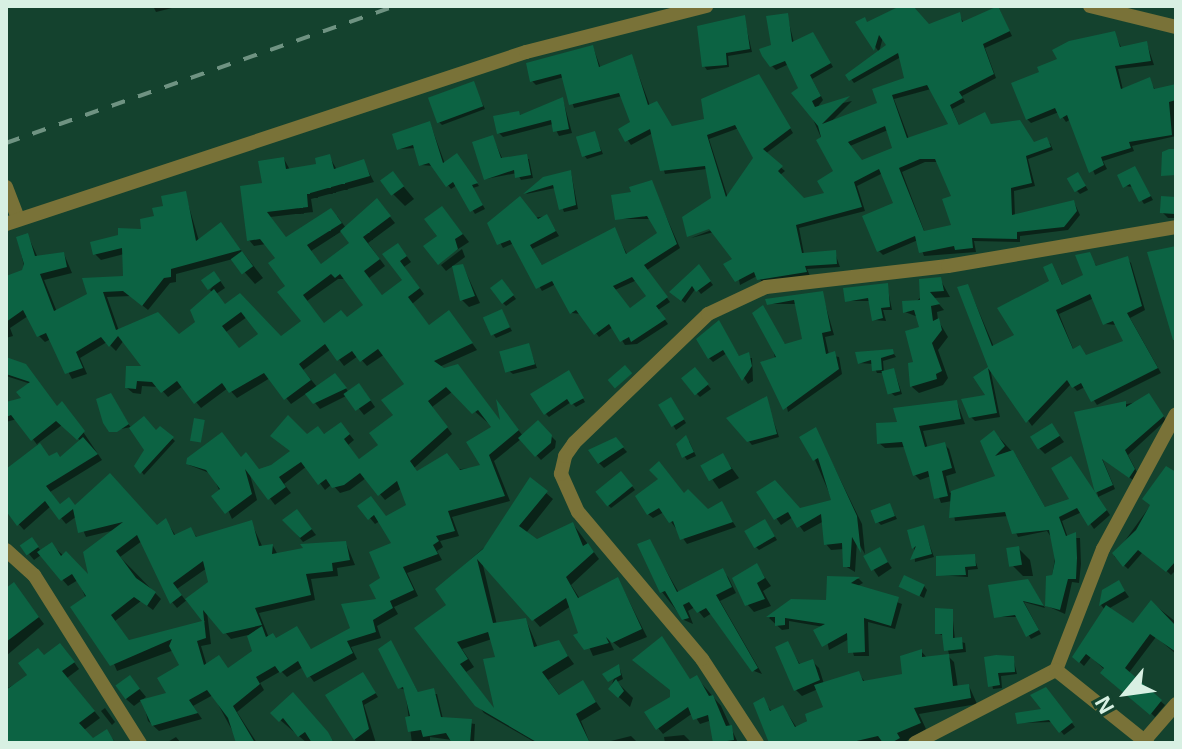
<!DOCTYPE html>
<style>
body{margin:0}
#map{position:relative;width:1182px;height:749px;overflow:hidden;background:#14422e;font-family:Arial,sans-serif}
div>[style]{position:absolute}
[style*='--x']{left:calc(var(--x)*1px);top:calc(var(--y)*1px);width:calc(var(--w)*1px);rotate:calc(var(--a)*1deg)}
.shadow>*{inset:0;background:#0007;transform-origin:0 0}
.building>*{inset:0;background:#0c6343;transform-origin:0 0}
.minor>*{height:14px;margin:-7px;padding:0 7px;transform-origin:7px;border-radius:7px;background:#797238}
.rail>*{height:4px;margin-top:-2px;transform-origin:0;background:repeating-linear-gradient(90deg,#6f9382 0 14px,transparent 0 28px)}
span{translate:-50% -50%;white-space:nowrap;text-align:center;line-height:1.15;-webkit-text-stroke:6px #14422e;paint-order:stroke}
.frame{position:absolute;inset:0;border:8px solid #d8f0e3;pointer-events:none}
.north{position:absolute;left:1086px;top:653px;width:80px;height:80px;-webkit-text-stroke:6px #14422e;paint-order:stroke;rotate:241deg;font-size:22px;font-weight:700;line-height:32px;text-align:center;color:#d8f0e3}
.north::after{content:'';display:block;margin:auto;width:28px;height:36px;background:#d8f0e3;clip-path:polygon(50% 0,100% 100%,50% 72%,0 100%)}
</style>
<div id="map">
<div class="shadow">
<i style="clip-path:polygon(153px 6px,180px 6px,156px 12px)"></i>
<i style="clip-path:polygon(evenodd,904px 6px,912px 6px,929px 26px,959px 15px,964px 23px,997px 7px,1000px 11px,1012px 36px,985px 48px,996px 78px,962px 96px,965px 102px,952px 109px,960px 127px,984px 114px,992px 126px,1035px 144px,1050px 143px,1053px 150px,1028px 159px,1035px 186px,1014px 191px,1015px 217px,1074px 202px,1080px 215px,1068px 230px,1020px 236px,1020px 242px,974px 241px,976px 252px,924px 256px,918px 240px,883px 255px,879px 251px,896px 204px,883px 173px,857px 186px,865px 211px,799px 228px,804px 254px,835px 253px,840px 267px,807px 269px,810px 276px,763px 283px,757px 276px,740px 285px,735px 260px,714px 232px,691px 238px,719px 227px,707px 169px,665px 174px,653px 133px,631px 145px,621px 130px,633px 123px,622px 96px,574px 108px,564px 77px,536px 85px,532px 81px,593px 47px,601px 69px,632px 57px,650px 106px,657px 103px,673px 128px,707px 121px,762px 81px,793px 133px,765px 154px,785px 171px,780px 175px,804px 201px,827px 194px,836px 172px,789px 64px,776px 70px,772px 66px,773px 46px,787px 15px,794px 43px,816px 38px,833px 67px,812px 79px,823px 100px,816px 109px,852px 101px,830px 123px,879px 104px,907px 79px,901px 57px,854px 83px,851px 79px,889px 46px,883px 37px,879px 52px,858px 23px,869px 24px,904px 6px,931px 89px,950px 125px,909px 139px,894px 99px,931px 89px,904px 6px,739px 128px,755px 158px,728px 198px,709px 139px,739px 128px,904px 6px,888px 130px,895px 150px,862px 162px,850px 146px,888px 130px,904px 6px,925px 162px,939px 162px,954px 197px,953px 227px,925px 233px,902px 172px,925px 162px)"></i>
<i style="clip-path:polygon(744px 17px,752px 52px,728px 56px,729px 67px,707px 70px,704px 66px)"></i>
<i style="clip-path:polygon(1114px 33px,1122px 49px,1147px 44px,1154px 65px,1118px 69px,1123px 90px,1149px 80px,1156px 91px,1176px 87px,1176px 136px,1132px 146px,1134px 151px,1103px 161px,1107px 169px,1095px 175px,1071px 119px,1066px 122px,1059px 112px,1031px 123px,1027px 119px,1042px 73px)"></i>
<i style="clip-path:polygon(473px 84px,485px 109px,442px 125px,439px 122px)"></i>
<i style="clip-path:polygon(563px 100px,572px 133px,559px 136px,553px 124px,503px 137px,499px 133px,518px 113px,522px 116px)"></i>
<i style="clip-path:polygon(430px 123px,445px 164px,460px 159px,479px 186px,473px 188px,485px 209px,475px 214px,457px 185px,451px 189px,433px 166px,421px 165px,416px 148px,399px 149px)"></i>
<i style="clip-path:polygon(594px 133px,603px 154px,587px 159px,584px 155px)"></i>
<i style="clip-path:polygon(493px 138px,503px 160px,529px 159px,533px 178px,521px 180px,517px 173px,486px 179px)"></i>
<i style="clip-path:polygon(evenodd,329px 156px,337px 170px,363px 161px,374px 182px,311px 199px,313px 212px,270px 217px,286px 239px,337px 216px,346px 228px,382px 207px,395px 223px,368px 243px,385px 266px,369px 278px,383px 297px,405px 281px,385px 255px,403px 251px,411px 262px,404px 267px,424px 294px,412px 304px,430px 327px,454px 318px,477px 350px,439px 367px,503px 425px,499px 405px,523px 436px,538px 423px,556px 441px,555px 448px,541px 460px,521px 439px,494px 461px,510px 501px,452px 517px,459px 536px,440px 541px,443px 547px,437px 551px,442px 560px,407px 573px,418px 596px,394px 607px,398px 614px,377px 626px,381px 638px,351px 647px,357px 659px,314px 682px,303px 667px,287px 677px,281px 671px,260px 683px,264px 690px,237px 712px,257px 743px,239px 743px,213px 695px,193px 706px,202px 719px,159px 731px,148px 721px,143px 701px,169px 694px,182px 666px,174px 650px,117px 671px,78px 580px,68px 586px,41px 555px,34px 560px,29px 554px,37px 546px,41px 551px,57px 550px,92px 580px,115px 530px,86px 537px,77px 516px,66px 524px,51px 506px,24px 530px,6px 510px,6px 483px,39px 447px,17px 419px,6px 422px,6px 404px,24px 399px,31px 384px,6px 376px,6px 359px,57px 408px,67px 408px,102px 460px,50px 492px,61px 506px,157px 527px,166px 521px,176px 536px,191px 529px,198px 539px,251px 522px,263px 548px,273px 546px,278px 555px,346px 543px,355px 565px,337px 568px,338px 576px,311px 579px,315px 600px,259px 613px,269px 638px,277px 640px,297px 629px,312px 651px,353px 629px,379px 601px,394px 544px,380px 521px,375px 524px,360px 506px,387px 518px,408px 506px,402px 488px,385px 500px,366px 478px,350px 490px,340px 493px,332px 484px,325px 490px,307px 466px,284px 484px,291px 493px,275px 505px,249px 471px,257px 500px,232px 519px,212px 474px,189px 465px,241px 459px,260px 471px,272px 467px,307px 437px,346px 430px,354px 440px,348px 445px,360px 461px,380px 445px,407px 384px,385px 354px,367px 366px,358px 356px,344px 366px,331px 349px,303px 370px,318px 388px,341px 381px,349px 393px,364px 391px,375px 407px,364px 415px,348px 395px,320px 409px,307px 393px,291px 404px,270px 378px,237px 398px,228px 388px,201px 408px,183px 386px,168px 397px,159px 387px,142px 386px,141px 394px,133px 393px,127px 388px,145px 368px,124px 340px,116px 351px,107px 342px,80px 358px,87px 374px,72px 379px,51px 339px,45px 342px,39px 336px,28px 316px,10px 328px,13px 336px,6px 338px,6px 278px,25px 271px,18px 239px,28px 236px,38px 258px,64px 254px,72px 273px,44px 280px,57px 312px,125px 278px,124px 254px,101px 260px,95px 254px,144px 231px,185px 193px,199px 241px,226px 231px,263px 278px,255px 284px,233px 259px,176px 274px,176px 282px,170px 283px,148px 310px,131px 296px,107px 297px,119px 331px,179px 337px,198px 323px,213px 293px,210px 290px,219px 279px,225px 288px,216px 294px,226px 306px,240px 296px,281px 339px,303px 322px,277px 258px,266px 244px,254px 246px,249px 240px,264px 184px,284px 159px,290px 170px,319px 166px,329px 156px,342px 231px,352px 243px,322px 266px,311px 251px,342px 231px,329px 156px,338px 279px,346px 279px,366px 306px,348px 319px,324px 325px,307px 301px,338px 279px,329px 156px,247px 317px,261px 335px,239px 349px,226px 332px,247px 317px,329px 156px,452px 392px,494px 428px,483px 467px,418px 473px,414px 468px,452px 434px,432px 407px,452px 392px,329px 156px,62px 425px,81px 441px,61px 459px,50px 458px,37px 444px,62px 425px,329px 156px,142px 541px,172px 602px,177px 608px,188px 599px,205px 622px,130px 642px,115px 621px,141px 601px,153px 610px,161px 599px,120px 557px,142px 541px,329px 156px,207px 568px,210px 583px,186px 601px,177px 589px,207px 568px,329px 156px,207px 612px,231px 639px,248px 635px,255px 652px,229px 670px,207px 666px,201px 646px,211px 644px,207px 612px)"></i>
<i style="clip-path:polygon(1135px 168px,1153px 200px,1144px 204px,1133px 187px,1125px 186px)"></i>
<i style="clip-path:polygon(571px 172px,578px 209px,564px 212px,555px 188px,526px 194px,544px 179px)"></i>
<i style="clip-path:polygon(393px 174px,414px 199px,405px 206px,393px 194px)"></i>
<i style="clip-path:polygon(1081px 178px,1088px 190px,1080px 194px,1077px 191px)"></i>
<i style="clip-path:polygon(evenodd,651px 182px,680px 248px,647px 270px,670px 302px,658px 310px,668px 324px,637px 344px,625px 345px,613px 327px,599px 337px,581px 314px,572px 313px,556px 284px,542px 291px,514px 243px,503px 248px,490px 224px,547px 216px,559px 236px,532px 249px,543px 267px,614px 229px,628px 256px,659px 234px,651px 219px,617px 219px,634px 194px,651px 182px,637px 280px,649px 296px,630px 311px,615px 290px,637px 280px)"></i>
<i style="clip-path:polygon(1176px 199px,1176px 218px,1168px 218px,1162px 212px)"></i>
<i style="clip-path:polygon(449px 216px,469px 242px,438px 262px)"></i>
<i style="clip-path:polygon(462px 249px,465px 257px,446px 271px,441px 265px)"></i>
<i style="clip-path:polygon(evenodd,1089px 254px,1097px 267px,1127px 259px,1131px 263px,1145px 310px,1130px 318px,1161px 373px,1097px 405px,1085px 387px,1077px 391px,1071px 384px,1032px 426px,990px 368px,968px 286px,994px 347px,1016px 336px,1052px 282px,1052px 265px,1063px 286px,1086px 276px,1089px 254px,1094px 298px,1105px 324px,1117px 325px,1126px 342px,1087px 357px,1074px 351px,1059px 314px,1094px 298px)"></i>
<i style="clip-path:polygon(463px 266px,480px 303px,469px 307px,462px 300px)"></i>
<i style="clip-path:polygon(702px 270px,713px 285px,701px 294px,696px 288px,685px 303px,675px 295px)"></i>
<i style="clip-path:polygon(940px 279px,950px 297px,934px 298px,944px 310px,937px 312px,938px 320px,948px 337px,938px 350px,948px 378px,943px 385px,919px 393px,912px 387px,910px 365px,915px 363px,921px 328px,918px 317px,905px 312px)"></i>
<i style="clip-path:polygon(505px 285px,516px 299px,506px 306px,503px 303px)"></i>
<i style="clip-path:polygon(887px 285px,892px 310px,883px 310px,886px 321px,874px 320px,870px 301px,847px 301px)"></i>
<i style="clip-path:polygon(822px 293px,834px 335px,825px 337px,829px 355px,839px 357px,842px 374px,788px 412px,763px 308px,786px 346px,804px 341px,797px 304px,769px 304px)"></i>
<i style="clip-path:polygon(501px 311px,512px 331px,496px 338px,493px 334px)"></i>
<i style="clip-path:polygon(719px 323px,740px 358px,752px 358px,753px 381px,748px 384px,727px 353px,713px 362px,709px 358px)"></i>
<i style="clip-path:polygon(528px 345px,537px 368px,513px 374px,509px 371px)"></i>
<i style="clip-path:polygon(892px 351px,896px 357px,883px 361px,884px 373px,877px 373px,873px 364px,859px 363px)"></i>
<i style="clip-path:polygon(990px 368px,1000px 417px,975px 421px,971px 417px,988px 396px,976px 377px)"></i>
<i style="clip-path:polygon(894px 370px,902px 394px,895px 396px,891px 393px)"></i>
<i style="clip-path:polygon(568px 373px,585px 402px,576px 407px,571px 402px,549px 417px,546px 414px)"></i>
<i style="clip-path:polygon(698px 373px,711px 389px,700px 397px,697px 394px)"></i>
<i style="clip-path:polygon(111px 395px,131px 428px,156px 433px,160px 428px,175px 441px,144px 475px,137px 466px,146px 450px,131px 427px,111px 431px)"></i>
<i style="clip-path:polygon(766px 399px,779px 437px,752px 445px,729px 418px)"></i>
<i style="clip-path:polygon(1152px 399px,1166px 420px,1128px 455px,1138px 474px,1133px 480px,1102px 458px,1115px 489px,1098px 497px,1110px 515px,1094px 529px,1082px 512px,1062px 521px,1068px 538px,1080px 538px,1081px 564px,1079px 583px,1072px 582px,1065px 614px,1047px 606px,1057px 546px,1047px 531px,1018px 537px,1008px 516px,955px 521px,952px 501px,941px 503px,931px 476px,920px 480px,915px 475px,905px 447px,885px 448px,879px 443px,900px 424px,957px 402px,965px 424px,923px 431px,928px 449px,944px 444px,949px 449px,956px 473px,946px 476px,950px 493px,998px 477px,982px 441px,994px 432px,1017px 457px,1046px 509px,1098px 496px,1077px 414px)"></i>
<i style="clip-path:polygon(674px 403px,686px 423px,676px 430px,661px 405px)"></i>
<i style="clip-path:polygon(1052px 426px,1064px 442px,1045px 454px,1039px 448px)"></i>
<i style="clip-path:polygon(816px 430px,862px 524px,865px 554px,857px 541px,855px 572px,845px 566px,844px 549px,831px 550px,826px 544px,824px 521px,804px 532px,793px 517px,781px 525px,759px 493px,800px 510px,833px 502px,815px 460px)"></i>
<i style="clip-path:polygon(689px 441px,696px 456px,687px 460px,684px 456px)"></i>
<i style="clip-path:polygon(620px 444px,627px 452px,604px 468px,599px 463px)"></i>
<i style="clip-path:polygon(723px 456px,739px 478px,719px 489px,703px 466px)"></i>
<i style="clip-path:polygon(1176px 470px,1176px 514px,1128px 569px,1114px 556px)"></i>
<i style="clip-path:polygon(624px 476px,635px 490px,611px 508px,608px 505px)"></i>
<i style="clip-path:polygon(661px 479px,707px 511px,722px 504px,736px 527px,687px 544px,664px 512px,653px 518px,648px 514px)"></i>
<i style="clip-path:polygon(evenodd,546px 493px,553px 499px,526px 533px,537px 541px,573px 524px,599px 559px,571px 585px,580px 599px,618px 579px,647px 637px,620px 648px,608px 638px,614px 650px,593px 656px,571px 606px,540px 627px,482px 561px,497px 625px,526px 620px,538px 648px,558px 642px,574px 664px,548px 680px,560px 696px,583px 683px,601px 709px,581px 721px,590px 743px,536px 743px,484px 713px,417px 628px,449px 605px,437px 589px,546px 493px,492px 639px,497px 659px,497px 713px,466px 672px,474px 667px,462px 649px,492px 639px)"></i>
<i style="clip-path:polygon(890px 506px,897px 519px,881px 525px,878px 522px)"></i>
<i style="clip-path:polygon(302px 517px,316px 535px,303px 542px,285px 520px)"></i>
<i style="clip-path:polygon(768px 525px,777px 540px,759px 550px,755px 546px)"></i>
<i style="clip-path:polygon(923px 527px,934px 557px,915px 562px,914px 548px)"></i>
<i style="clip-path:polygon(649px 541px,679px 593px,722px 571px,728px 577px,736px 593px,720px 601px,762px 674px,754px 671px,712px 613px,704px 618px,695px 607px,688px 611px,693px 624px,684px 620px,662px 592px)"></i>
<i style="clip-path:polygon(1176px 542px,1176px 570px,1171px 575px,1157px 562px)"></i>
<i style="clip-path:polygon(1018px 548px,1030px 560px,1033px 576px,1023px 576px,1011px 564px)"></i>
<i style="left:879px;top:549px;width:23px;height:16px;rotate:56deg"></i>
<i style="clip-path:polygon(974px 556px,978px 569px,968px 570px,968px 577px,938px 575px)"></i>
<i style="clip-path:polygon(757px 566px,771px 586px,763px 591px,771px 606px,754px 612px,747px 604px)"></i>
<i style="clip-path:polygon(829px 578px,859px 579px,863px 583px,856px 587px,902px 604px,895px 629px,868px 622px,869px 656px,854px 656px,849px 639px,829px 650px,824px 627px,789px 621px,789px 629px,782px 630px,769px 618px,791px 601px,828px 602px)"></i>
<i style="clip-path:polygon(1119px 583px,1129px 597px,1108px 609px,1134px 625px,1152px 603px,1176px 622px,1176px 654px,1156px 637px,1128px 674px,1165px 705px,1155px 717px,1091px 657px,1084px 666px,1074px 657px,1105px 610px,1101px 605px,1104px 592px)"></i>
<i style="clip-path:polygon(1031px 585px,1045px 608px,1024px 602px,1041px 634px,1031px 639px,1018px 617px,996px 617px)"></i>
<i style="clip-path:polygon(901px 586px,924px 586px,927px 590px,924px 598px)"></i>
<i style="clip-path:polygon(6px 590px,19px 591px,44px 624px,6px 656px)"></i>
<i style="clip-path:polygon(952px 611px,955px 640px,965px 643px,966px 652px,949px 654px,944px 636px,937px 633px)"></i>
<i style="clip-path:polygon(662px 639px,691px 681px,697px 678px,721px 706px,738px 743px,716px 743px,709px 721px,700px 724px,693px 713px,663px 734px,658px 728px,672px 698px)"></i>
<i style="clip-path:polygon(391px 643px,419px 694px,437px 694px,443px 719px,475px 724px,474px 743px,430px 737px,430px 743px,412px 743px,405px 690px,400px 688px)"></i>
<i style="clip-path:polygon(787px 643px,801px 666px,813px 662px,819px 668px,824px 684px,858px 673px,866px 683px,904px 676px,921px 651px,928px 659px,948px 656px,954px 662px,958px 688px,969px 686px,977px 704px,919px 714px,926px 729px,903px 743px,772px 743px,763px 700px,772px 712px,783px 707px,797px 728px,825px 708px,818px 689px,802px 696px,796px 690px)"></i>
<i style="clip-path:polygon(66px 651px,79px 669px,67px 678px,100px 718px,84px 730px,93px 740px,107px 732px,116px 743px,6px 743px,6px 689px,30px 676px,44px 657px)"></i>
<i style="clip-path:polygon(1013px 658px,1017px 674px,1001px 676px,1002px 688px,993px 689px,987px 659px)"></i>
<i style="clip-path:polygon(619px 666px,623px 679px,617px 682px,633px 698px,630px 707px,610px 689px)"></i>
<i style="clip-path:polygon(366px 678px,378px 697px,364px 705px,376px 743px,357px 743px,328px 695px)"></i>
<i style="clip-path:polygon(137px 686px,146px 697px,134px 706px,126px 699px)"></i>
<i style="clip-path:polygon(1049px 693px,1075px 727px,1064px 735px,1053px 722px,1018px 723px,1045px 711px)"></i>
<i style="clip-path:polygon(105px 708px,115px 722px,112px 725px,101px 711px)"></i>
<i style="clip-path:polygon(272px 713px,329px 736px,335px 743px,307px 743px)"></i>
<i style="clip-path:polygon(684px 735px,692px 743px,665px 743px,664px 737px)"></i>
<i style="clip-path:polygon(631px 736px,638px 743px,603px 743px)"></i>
<i style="clip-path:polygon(176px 737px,181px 743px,166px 743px)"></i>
</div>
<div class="building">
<i style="clip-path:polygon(evenodd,900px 6px,913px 6px,929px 24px,960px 12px,962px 22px,998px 6px,1010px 31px,983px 44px,994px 74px,959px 92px,963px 98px,950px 105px,959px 125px,985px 112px,991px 124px,1020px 120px,1034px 142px,1047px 137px,1051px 147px,1026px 156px,1032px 183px,1011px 188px,1012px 215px,1074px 200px,1077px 211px,1064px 227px,1017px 232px,1017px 239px,972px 238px,973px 248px,955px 250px,954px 246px,919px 253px,915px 236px,877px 252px,862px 216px,893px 203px,879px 169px,854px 182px,862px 207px,796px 225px,802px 253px,836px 250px,837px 264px,805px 266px,807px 272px,757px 280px,754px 272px,735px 282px,723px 264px,732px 259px,709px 229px,687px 237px,682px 217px,711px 198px,705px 166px,660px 171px,650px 129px,625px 142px,618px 129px,630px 122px,619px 93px,569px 105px,561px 74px,530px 82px,526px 63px,593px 45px,599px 67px,632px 54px,648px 105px,657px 101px,672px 126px,704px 119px,701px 99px,759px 74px,791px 128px,763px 149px,783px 166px,778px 171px,804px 198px,824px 193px,817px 181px,833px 171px,816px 140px,821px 137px,818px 126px,791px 93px,798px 88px,785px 61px,770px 67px,762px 56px,759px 49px,771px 45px,766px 16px,788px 13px,792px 42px,813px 32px,831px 63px,810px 75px,821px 96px,812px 101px,815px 107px,850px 96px,822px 124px,877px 103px,872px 89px,904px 78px,898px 53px,849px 81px,845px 75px,886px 45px,879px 35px,874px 51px,855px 22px,865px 17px,867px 22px,900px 6px,927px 85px,948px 124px,907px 138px,892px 95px,927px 85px,900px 6px,735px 125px,753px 158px,726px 197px,707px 135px,735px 125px,900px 6px,885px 126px,892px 148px,862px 160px,848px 142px,885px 126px,900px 6px,920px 159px,935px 159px,951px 196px,942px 199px,951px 225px,924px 231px,899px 168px,920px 159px)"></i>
<i style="clip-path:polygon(745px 15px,750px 49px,726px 53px,727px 65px,702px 67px,697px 26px)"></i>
<i style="clip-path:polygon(1115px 31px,1120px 47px,1147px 41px,1151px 61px,1115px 66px,1121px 89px,1150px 77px,1154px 89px,1176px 84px,1176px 100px,1169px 102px,1172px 135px,1129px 142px,1131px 148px,1101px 157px,1104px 165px,1089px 173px,1067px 115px,1060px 119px,1055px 108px,1026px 120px,1011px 83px,1039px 72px,1037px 67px,1057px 59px,1052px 50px,1069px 41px)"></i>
<i style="left:474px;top:81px;width:27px;height:49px;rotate:70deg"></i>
<i style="clip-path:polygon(563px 97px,569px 129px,553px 132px,551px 120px,497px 134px,493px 116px,519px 111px,520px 115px)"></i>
<i style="clip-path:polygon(430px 121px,443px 163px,457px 153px,478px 183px,472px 185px,483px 205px,470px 212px,453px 182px,446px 187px,429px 163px,419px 166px,413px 145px,397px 150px,392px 134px)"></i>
<i style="left:595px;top:131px;width:21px;height:20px;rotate:73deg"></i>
<i style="clip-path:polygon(493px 135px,501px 158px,527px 154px,531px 175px,515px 178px,514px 170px,484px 180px,472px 142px)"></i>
<i style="clip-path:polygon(1169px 149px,1176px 149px,1176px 175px,1161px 176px,1162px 152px)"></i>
<i style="clip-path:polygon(evenodd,330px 154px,334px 169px,364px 159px,370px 176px,307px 194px,308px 207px,267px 212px,286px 237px,331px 208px,342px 223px,307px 245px,321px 264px,349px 243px,340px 231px,377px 198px,391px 216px,363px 237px,380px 259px,364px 271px,382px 295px,402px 280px,382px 254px,398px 243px,407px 256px,400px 261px,420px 288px,408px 297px,429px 325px,449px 310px,473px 343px,434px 361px,444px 368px,458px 364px,500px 420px,496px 399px,519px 430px,489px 455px,505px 496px,448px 511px,455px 531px,436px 536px,439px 541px,433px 545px,438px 554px,403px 567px,414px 590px,390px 601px,393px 608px,373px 620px,376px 632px,347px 641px,353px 653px,307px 678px,298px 661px,280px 673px,275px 666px,256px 677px,260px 684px,233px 706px,255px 743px,236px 743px,228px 718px,207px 690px,189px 700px,198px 713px,152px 726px,140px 700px,166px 693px,157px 678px,179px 665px,169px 646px,172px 639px,110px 666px,70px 607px,86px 596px,72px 574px,61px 581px,37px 552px,52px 542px,61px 556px,66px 551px,88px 574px,83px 552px,123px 522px,78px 533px,73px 509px,59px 520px,45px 501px,17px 526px,6px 511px,6px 469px,40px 443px,49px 456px,57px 452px,60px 457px,83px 437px,98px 454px,46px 486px,60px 504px,69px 497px,75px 505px,110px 473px,157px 525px,166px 518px,174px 535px,191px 527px,196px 537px,252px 520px,259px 546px,273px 544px,272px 554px,303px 548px,300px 544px,346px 541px,350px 560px,332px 563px,333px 571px,306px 574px,311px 595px,255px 608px,262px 625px,223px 634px,203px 610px,206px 638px,197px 641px,204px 665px,219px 655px,228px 668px,252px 651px,247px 636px,262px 626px,266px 637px,273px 633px,276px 638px,297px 626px,311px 649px,350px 628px,341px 604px,376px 599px,369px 585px,380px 578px,369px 552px,391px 543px,374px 515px,368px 520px,357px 506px,371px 496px,386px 516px,406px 505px,397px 481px,378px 496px,360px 473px,344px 485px,332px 488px,326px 479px,318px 485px,301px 462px,279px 477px,286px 487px,268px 500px,245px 469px,252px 494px,225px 514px,211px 496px,220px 489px,206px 470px,186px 464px,187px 458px,222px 432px,241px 457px,246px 452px,259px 469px,271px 465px,290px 451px,270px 436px,288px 415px,307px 434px,318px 426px,324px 434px,341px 422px,350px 434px,344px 439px,359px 459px,378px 445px,369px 433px,393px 415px,381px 400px,404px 384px,378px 349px,360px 362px,352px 351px,337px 361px,325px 344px,299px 364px,311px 380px,284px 400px,264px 373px,229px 393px,222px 383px,194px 404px,177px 381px,161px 393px,152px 382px,137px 381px,136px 389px,125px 388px,126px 366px,141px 366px,118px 336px,109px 347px,101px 337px,76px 352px,83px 368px,65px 374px,46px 333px,37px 337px,23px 310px,6px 322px,6px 276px,22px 270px,24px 264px,16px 237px,28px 233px,35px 256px,64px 252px,67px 267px,40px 274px,54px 311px,87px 294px,82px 278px,123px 276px,122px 248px,93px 255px,90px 242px,118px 235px,118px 228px,141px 229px,140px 219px,154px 216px,152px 208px,163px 206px,161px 196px,186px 191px,196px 241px,221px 222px,241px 250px,171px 269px,171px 277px,164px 278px,142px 306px,123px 291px,103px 292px,116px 330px,158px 312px,179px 334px,195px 322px,190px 310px,214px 289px,225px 304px,240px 293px,281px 336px,301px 321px,277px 292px,285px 286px,268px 263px,275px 258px,260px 239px,247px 241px,240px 186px,262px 183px,258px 161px,284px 157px,286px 169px,316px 164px,315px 158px,330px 154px,331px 274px,335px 278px,340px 274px,363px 305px,347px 317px,341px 310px,324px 323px,303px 295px,331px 274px,330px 154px,241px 312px,258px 334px,239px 348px,222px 326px,241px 312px,330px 154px,446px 387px,472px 414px,478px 410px,491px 427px,466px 442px,480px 465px,460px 470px,447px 453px,417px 471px,410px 461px,448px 427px,428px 401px,446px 387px,330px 154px,137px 535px,170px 604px,182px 595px,173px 583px,203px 561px,208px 582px,185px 599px,202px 621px,129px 640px,111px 615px,134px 597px,147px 606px,156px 592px,136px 578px,116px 551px,137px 535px)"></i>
<i style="clip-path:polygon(1135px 166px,1151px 196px,1139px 202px,1130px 184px,1123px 188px,1117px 175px)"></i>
<i style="clip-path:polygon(571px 170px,576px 205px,559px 210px,553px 185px,523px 194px,543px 177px)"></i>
<i style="left:393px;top:171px;width:19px;height:16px;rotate:54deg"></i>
<i style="left:1078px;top:172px;width:16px;height:13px;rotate:60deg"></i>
<i style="clip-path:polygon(evenodd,652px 180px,677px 244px,644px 265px,668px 297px,656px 306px,666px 319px,631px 342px,629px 337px,620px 342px,609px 324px,594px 335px,576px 310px,570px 314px,552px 281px,536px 289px,510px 240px,497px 245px,487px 223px,520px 196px,538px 219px,547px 214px,556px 231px,530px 245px,542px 265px,615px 227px,626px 254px,657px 233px,647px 216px,615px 220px,611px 195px,631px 192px,629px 187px,652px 180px,632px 277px,646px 296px,630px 308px,613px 286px,632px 277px)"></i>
<i style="left:1161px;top:196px;width:15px;height:17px;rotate:4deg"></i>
<i style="clip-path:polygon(442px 206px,463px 234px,455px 239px,458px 249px,438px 265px,423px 246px,437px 236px,424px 219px)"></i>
<i style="clip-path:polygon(1176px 246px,1176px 340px,1173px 340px,1147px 252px)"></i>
<i style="left:242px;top:251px;width:19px;height:14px;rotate:54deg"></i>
<i style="clip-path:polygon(evenodd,1090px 252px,1096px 266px,1128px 256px,1142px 306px,1127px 313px,1158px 368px,1091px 402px,1081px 383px,1072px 388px,1067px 380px,1026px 423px,988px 368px,997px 413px,969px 418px,961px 399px,985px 395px,973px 377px,988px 367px,957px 287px,968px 284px,992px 346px,1014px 335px,997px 308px,1049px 281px,1043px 267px,1052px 263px,1062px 285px,1083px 275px,1075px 255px,1090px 252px,1090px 294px,1103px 325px,1113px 321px,1123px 341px,1086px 355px,1080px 345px,1073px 349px,1056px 310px,1090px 294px)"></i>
<i style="clip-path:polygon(463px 264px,475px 296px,460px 301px,452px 266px)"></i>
<i style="clip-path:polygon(699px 264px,711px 281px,696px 292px,692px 286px,681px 301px,669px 292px)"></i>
<i style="left:214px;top:271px;width:12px;height:16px;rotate:55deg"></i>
<i style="clip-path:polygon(941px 277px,944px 291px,930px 292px,940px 304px,931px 306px,933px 321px,939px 318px,942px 330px,932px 343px,942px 371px,936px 374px,937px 379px,910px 387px,908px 363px,913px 362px,905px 331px,919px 327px,914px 310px,903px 313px,902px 301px,920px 300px,919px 279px)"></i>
<i style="left:502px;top:279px;width:20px;height:15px;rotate:53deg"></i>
<i style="clip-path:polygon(888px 283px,890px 307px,881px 308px,883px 318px,872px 321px,868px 298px,845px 302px,843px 288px)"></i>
<i style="clip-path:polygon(823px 291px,831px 331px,822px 333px,826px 354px,835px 351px,839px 369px,783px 410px,760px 362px,776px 357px,752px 313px,763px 305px,785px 344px,802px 339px,794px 300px,767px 305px,765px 299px)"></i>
<i style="left:502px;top:309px;width:20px;height:21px;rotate:66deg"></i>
<i style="clip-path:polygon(719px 320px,739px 356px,749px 352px,752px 366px,742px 381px,723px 350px,708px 359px,696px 339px)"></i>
<i style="left:529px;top:343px;width:22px;height:31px;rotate:74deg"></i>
<i style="clip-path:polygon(893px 349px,894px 354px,881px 358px,882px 370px,872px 371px,871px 360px,858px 364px,855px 352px)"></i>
<i style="clip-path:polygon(6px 357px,26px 364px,57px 406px,62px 401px,85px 431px,77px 440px,56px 421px,31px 441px,11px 415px,6px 417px,6px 402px,21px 398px,16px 392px,30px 382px,6px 374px)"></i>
<i style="left:625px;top:365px;width:11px;height:23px;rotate:49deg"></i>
<i style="left:695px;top:367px;width:22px;height:18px;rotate:51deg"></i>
<i style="left:894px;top:368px;width:24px;height:13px;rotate:75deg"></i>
<i style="clip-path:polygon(569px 370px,584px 398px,571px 405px,567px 399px,544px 415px,530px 394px)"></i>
<i style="clip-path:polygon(335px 373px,347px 388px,313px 404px,305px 394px)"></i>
<i style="left:359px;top:383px;width:21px;height:19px;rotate:55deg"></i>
<i style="clip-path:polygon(111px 393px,129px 424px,117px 432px,109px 432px,103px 423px,96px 399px)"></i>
<i style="clip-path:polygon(1149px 393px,1164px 416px,1125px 450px,1135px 469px,1129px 478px,1102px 459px,1113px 485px,1095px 493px,1074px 412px,1126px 401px,1126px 407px)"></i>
<i style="clip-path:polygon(767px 396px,777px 434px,747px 442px,726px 418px)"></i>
<i style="left:671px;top:397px;width:26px;height:15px;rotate:59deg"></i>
<i style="clip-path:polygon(957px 400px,961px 419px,919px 426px,925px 447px,945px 442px,952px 468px,942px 471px,948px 496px,934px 499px,928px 471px,913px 476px,902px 442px,877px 444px,876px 423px,897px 422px,893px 408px)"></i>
<i style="clip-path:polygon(144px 416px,156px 430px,160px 426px,174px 437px,140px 474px,134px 466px,144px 450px,129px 428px)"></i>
<i style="left:194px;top:418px;width:11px;height:23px;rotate:10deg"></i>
<i style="clip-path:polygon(538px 420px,552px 435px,551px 443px,535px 457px,518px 438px)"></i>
<i style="left:1052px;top:423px;width:15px;height:26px;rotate:58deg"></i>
<i style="clip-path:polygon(816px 427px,857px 516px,861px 553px,852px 537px,850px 567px,843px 567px,842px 543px,824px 545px,821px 514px,797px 528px,788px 512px,774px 520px,756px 492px,775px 480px,800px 508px,831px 500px,818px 458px,813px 461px,799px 437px)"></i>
<i style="clip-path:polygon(994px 430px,1005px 446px,995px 456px,1013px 450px,1045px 507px,1069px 499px,1051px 468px,1071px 456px,1107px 510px,1088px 526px,1077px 508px,1059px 517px,1066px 536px,1076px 532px,1077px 558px,1076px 579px,1068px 579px,1060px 610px,1045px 606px,1046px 576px,1052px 575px,1055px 561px,1049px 530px,1012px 534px,1005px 512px,949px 518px,951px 491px,995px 476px,980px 441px)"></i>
<i style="clip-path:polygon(686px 435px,694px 452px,682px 458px,676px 444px)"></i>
<i style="clip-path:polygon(616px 437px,624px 447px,598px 464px,588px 450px)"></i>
<i style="left:723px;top:453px;width:18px;height:26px;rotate:61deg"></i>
<i style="clip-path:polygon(659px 461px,684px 493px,688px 489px,708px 509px,722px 501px,733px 522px,680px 540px,673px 521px,669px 523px,659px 508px,647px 515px,635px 496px,658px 479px,649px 470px)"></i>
<i style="clip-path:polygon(1166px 466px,1176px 472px,1176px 561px,1166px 572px,1138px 550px,1123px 567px,1112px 553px,1136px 530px,1150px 505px,1142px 499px)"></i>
<i style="left:621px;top:471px;width:19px;height:33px;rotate:51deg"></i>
<i style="clip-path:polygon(evenodd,530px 477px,548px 491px,519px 526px,537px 539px,573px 522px,583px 546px,588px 543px,594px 552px,566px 577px,578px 598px,618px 577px,642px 629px,612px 643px,606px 637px,609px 643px,584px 650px,573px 635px,578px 633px,566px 598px,532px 621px,477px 559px,493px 623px,526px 618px,534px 647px,559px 640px,568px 656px,542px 672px,559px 695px,583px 680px,596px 702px,576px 714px,590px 743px,538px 743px,475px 706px,414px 628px,446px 605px,435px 589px,483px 549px,530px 477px,488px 632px,495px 657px,483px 659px,494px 708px,460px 664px,468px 659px,457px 642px,488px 632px)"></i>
<i style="left:890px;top:503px;width:14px;height:21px;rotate:69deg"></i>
<i style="clip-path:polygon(297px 509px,312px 529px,300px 538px,282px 520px)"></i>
<i style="left:765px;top:519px;width:20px;height:24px;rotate:60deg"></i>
<i style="clip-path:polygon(924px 525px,932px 554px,910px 560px,916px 546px,912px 549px,907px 530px)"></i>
<i style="left:32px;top:537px;width:12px;height:15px;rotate:55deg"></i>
<i style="clip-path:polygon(650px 539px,677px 592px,723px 568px,732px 587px,716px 595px,758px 668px,752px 672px,706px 608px,697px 613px,689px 602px,683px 605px,689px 618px,682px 620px,665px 591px,660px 593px,637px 544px)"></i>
<i style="left:1019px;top:546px;width:19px;height:13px;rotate:81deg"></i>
<i style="left:880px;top:547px;width:17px;height:19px;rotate:62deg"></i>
<i style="clip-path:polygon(975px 554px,976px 566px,965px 567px,966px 575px,936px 576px,936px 556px)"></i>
<i style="clip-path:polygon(757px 563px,765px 578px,757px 583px,765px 599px,745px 606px,732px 578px)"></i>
<i style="left:904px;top:575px;width:23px;height:13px;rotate:25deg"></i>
<i style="clip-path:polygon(827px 576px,860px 577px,851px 583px,899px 597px,891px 626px,864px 618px,865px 652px,848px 653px,847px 633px,822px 647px,813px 630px,825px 624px,785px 618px,785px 625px,775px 626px,775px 617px,766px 617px,791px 599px,826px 600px)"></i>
<i style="clip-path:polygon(1028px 579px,1044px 606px,1023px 601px,1039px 630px,1026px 637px,1015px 615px,994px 618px,988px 585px)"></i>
<i style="clip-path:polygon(1119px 580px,1125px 591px,1099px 606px,1102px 590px)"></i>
<i style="clip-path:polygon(14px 582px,39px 617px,6px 642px,6px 588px)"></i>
<i style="clip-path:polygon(1151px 600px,1176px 626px,1176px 652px,1150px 634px,1125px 668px,1162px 700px,1150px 715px,1100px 673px,1104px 668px,1086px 654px,1079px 663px,1072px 657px,1106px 605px,1133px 623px)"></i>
<i style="clip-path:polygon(935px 608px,953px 609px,953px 638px,962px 637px,963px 649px,944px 651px,942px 634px,935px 634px)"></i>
<i style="clip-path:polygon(662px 636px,690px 679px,697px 675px,709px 696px,713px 695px,726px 726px,732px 725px,734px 740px,713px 743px,708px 715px,693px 720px,688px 707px,656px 730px,644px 712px,670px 697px,670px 690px,632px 660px)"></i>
<i style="clip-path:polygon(391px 640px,418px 692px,434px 688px,441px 717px,472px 719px,470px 743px,452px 743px,446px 733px,423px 737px,421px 730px,408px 732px,405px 717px,410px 716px,403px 687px,398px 689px,378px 649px)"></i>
<i style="clip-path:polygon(788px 641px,799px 664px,813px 659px,820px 680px,794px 691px,775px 647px)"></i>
<i style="clip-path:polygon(60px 643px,75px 662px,62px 671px,95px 711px,79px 723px,93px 738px,107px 729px,115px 743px,6px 743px,6px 690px,27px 675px,18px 663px,38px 648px,44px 655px)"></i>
<i style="clip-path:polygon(922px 649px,922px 657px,949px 654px,953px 686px,969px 684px,971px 698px,914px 708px,921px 723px,897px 733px,900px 738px,891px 743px,883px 743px,878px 736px,848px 743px,769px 743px,753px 703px,764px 697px,770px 711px,783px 705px,795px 727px,807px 721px,805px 714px,823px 707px,814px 685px,859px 671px,863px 681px,902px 674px,900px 656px)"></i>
<i style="clip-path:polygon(996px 655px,1014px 656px,1015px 672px,998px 673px,1000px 685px,988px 687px,984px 657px)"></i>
<i style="clip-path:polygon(619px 664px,621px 675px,608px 682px,602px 674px)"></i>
<i style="clip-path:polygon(363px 672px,376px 693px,362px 701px,369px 729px,354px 740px,325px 695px)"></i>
<i style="left:130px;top:675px;width:17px;height:18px;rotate:54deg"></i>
<i style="clip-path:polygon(616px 679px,624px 691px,618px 698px,608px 689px)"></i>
<i style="clip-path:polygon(1046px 687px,1073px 722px,1059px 733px,1049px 720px,1017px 724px,1015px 713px,1041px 709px,1030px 695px)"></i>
<i style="clip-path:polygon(293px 692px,328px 732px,334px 743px,312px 743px,305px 732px,298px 737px,283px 718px,279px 722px,270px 713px)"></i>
</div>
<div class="minor">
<i style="--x:1090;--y:6;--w:89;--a:13.7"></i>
<i style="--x:6;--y:187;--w:34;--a:69"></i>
<i style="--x:6;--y:224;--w:548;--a:-18.3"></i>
<i style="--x:526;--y:52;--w:186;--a:-14.3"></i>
<i style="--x:6;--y:550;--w:38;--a:42"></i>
<i style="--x:34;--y:575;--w:199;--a:57.8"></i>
<i style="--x:1056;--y:670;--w:130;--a:-68.8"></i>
<i style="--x:1103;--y:549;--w:153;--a:-61.6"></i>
<i style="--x:1144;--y:741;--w:49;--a:-49.1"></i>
<i style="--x:757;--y:743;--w:100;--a:-123.2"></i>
<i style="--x:702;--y:659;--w:192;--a:-130.1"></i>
<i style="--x:578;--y:512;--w:42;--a:-114.1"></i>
<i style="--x:561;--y:474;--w:18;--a:-77"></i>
<i style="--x:565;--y:456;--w:16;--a:-55"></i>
<i style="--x:574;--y:443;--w:186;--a:-43.9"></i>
<i style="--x:708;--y:314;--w:64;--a:-25"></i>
<i style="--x:766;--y:287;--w:183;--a:-6.6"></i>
<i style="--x:948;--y:266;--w:231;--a:-9.7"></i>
<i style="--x:915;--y:743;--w:159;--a:-27.4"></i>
<i style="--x:1056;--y:670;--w:117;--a:38.7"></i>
</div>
<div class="rail">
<i style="--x:6;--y:143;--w:413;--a:-19.4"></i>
</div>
<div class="frame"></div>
<div class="north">N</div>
</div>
